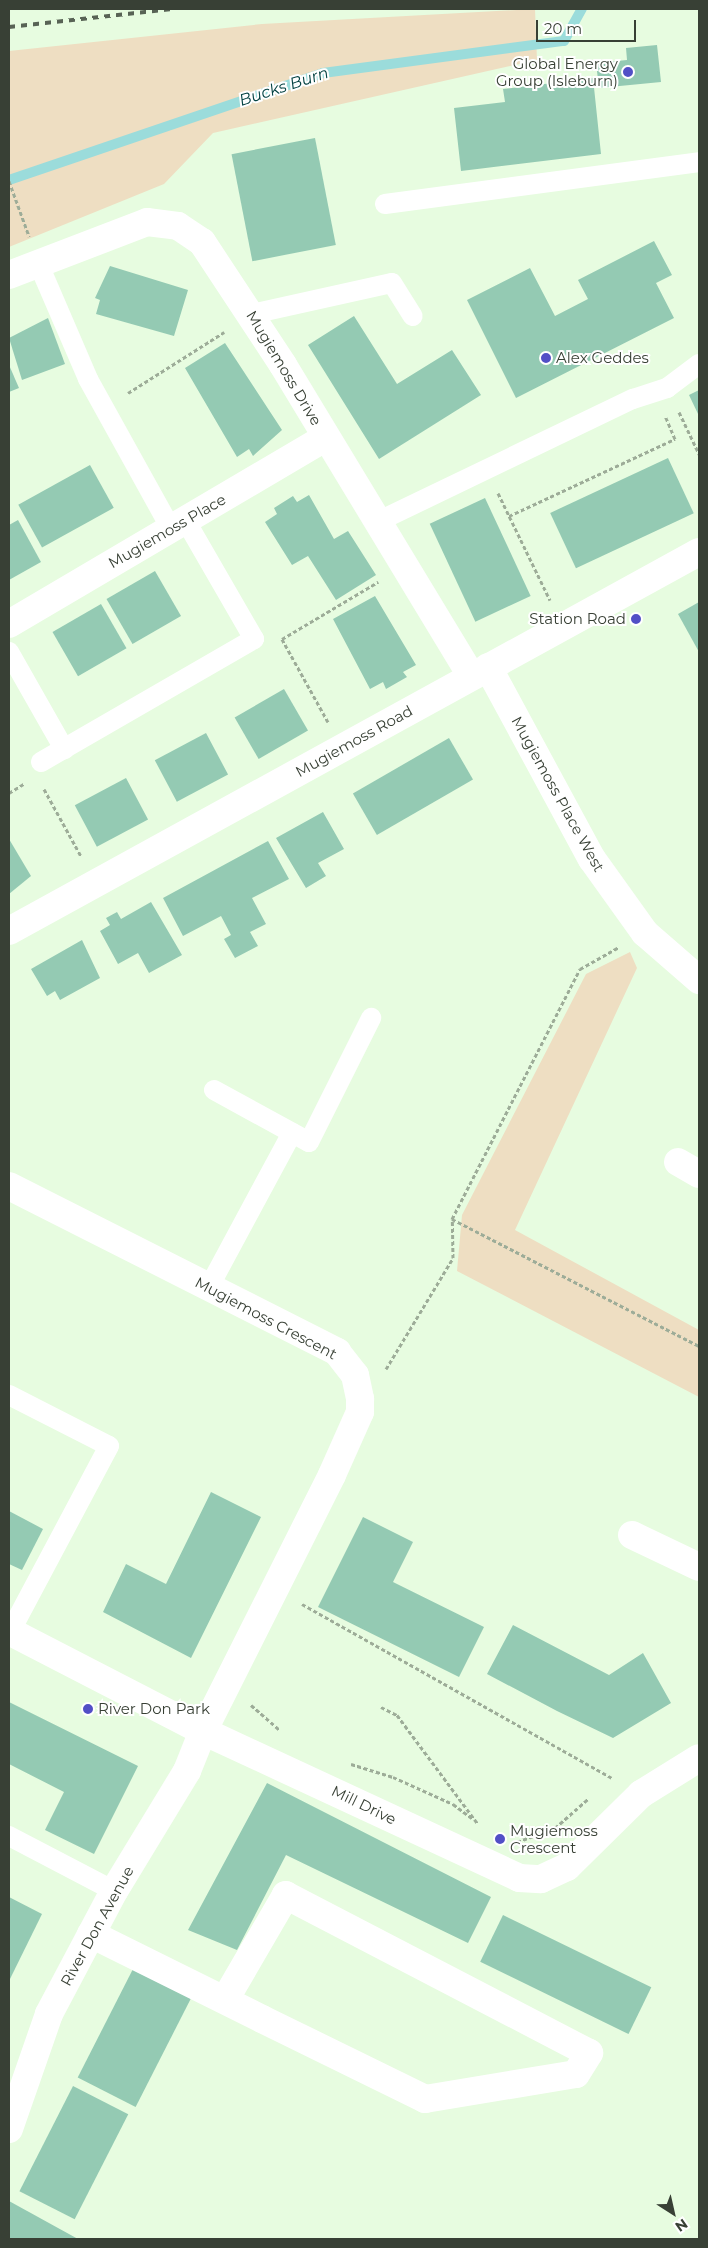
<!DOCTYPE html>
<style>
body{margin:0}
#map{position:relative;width:708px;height:2248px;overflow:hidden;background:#e7fce0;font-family:Montserrat,sans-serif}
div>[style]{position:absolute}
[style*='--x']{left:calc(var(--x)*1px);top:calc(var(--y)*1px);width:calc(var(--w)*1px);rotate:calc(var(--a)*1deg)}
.green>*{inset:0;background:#eedec2}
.stream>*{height:10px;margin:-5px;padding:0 5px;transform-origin:5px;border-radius:5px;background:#9bdcdb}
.building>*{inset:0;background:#94cab3;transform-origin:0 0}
.path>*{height:3px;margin-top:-1.5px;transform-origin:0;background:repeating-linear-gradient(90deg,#9dac98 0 4px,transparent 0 6.5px)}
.service>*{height:20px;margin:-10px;padding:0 10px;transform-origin:10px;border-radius:10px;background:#fff}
.minor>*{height:28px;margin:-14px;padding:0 14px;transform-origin:14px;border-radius:14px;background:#fff}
.tertiary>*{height:28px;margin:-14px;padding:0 14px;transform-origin:14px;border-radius:14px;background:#fff}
.rail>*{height:4px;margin-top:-2px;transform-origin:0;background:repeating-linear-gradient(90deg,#586355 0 6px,transparent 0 12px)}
.dots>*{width:14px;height:14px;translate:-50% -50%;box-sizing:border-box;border:2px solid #fff;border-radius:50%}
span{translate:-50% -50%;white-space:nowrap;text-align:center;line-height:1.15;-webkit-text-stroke:4px #fff;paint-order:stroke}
.poi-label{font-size:15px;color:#384035}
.right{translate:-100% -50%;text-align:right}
.left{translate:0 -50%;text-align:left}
.street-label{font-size:15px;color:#384035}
.water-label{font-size:16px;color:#034242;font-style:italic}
.frame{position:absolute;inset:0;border:10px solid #384035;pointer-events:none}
.north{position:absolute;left:648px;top:2188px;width:50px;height:50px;-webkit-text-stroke:4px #fff;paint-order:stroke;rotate:145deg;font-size:14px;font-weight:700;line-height:20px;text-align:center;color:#384035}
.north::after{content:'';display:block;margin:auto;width:18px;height:22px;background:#384035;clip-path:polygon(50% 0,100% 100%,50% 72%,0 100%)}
.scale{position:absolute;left:536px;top:20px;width:100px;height:22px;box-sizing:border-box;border:2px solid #384035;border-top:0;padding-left:6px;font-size:15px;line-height:18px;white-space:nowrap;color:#384035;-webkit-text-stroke:4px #fff;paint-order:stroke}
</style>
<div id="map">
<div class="green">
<i style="clip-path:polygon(535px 9px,537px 60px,213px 133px,164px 184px,9px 247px,9px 51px,262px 24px)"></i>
<i style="clip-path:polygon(630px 952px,637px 968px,515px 1230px,699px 1330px,699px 1397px,457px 1271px,462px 1215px,586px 974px)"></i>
</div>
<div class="stream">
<i style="--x:9;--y:180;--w:332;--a:-18.8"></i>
<i style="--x:323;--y:73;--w:243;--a:-7.6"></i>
<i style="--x:564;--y:41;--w:37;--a:-61"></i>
</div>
<div class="building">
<i style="clip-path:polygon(657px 45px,661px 82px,599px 88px,596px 63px,627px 60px,626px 48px)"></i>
<i style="clip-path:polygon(593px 78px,601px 154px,461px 171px,454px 108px,505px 102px,503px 89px)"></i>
<i style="left:315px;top:138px;width:109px;height:85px;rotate:79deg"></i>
<i style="clip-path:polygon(654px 241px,672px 275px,656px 283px,674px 318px,516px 398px,467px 300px,530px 268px,555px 316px,588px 299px,578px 280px)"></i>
<i style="clip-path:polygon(110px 266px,188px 290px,174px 336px,96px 314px,100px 300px,95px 298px)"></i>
<i style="clip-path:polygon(354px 316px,397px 384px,452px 350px,481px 395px,379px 459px,308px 345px)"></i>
<i style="clip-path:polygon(48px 318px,65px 364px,22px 380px,9px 338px)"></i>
<i style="clip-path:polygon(225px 343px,282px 430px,253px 456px,249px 449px,237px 457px,185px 368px)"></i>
<i style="clip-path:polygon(9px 365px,19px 388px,9px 392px)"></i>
<i style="clip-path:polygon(699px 390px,699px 416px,689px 395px)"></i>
<i style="left:668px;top:458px;width:61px;height:130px;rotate:65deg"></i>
<i style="left:90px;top:465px;width:49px;height:82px;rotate:61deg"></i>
<i style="clip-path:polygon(309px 495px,334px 539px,348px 531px,376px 575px,336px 600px,308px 556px,292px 565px,265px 522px,277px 514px,274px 508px,293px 496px,297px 502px)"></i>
<i style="left:485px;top:498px;width:108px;height:61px;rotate:65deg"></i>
<i style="clip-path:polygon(18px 520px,41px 562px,9px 580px,9px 525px)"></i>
<i style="left:155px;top:571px;width:52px;height:56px;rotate:60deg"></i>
<i style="clip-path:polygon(375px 596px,416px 665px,403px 672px,407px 677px,386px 689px,383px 682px,370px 689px,333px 619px)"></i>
<i style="clip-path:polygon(699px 602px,699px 652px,678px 614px)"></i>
<i style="left:101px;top:604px;width:51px;height:56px;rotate:60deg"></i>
<i style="left:284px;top:689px;width:48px;height:57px;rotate:60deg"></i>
<i style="left:206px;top:733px;width:47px;height:58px;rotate:62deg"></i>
<i style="left:449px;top:738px;width:48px;height:111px;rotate:60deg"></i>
<i style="left:126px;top:778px;width:47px;height:58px;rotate:62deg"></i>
<i style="clip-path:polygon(323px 812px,344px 849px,318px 863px,326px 876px,306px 888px,276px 838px)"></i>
<i style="clip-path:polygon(9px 839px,31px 876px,9px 894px)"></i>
<i style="clip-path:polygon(268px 841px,289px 879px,252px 898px,266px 924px,250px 932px,258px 946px,235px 958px,224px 939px,231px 935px,221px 916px,183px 936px,163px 898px)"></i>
<i style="clip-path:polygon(151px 902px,182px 955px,149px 973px,138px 953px,118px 964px,100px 931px,110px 925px,106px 918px,117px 912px,121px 919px)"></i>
<i style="clip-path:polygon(82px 940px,100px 978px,60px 1000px,55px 991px,47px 996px,31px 969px)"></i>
<i style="clip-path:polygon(211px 1492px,261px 1517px,191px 1658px,103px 1612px,126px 1564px,166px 1584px)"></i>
<i style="clip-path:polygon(9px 1511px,43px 1529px,22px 1570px,9px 1564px)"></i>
<i style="clip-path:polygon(363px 1517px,413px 1542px,393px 1582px,484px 1627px,459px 1677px,318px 1607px)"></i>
<i style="clip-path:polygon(513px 1625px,609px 1675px,643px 1653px,671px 1703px,613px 1738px,557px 1711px,487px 1674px)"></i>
<i style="clip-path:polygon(9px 1702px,138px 1766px,94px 1854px,45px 1830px,64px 1792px,9px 1764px)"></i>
<i style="clip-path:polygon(267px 1783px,491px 1897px,468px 1943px,286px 1855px,237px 1950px,188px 1930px)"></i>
<i style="clip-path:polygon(9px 1897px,42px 1914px,9px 1981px)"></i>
<i style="left:503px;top:1915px;width:165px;height:52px;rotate:26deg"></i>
<i style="left:134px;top:1967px;width:65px;height:124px;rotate:27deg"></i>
<i style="left:73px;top:2086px;width:62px;height:118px;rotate:27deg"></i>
<i style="clip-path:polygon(9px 2201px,78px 2239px,9px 2239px)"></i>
</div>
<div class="path">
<i style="--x:9;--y:181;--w:59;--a:70"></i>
<i style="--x:128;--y:393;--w:114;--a:-32.4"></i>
<i style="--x:679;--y:412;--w:47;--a:64.5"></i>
<i style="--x:498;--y:493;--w:119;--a:64.1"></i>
<i style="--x:509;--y:516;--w:183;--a:-24.9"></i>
<i style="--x:675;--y:439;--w:25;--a:-113"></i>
<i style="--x:328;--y:722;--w:95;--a:-119"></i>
<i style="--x:282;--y:639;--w:112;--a:-30.7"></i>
<i style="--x:44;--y:789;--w:77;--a:61.1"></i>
<i style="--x:9;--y:793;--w:19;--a:-32"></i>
<i style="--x:452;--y:1219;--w:278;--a:27.2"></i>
<i style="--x:386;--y:1369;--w:130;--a:-58.9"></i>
<i style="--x:453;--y:1258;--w:39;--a:-91"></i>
<i style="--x:452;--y:1219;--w:281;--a:-62.9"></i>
<i style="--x:580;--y:969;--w:45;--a:-29.4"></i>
<i style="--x:302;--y:1604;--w:355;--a:29.3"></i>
<i style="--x:251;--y:1705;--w:37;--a:41"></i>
<i style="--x:381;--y:1707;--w:18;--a:27"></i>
<i style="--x:397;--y:1715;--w:136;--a:53.4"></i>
<i style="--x:351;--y:1764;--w:44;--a:17.2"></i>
<i style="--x:393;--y:1777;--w:66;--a:24.2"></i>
<i style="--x:453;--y:1804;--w:26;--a:37"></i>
<i style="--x:517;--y:1842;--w:40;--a:-20.2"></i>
<i style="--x:555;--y:1828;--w:44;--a:-41.3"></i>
</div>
<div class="service">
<i style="--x:385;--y:204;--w:317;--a:-7.6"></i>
<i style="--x:39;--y:265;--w:124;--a:66.7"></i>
<i style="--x:88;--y:379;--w:171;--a:61"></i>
<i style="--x:252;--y:314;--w:143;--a:-12.5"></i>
<i style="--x:392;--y:283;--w:39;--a:58"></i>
<i style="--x:377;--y:522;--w:284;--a:-25.7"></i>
<i style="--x:633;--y:399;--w:36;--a:-18"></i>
<i style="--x:667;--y:388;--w:40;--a:-37"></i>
<i style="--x:9;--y:652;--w:112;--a:60.4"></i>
<i style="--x:41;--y:762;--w:246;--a:-30"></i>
<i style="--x:254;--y:639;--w:136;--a:-120"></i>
<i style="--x:214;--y:1090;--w:108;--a:28.7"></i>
<i style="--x:309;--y:1142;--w:139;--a:-63.4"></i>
<i style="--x:209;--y:1287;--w:175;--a:-61.7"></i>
<i style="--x:9;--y:1395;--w:112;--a:27"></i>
<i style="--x:109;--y:1446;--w:211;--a:118"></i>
<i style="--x:9;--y:1836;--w:119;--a:27.6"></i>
</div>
<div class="minor">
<i style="--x:9;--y:275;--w:148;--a:-21"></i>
<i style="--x:147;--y:222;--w:31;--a:7"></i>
<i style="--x:178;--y:226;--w:29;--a:34"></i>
<i style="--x:202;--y:242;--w:147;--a:56.6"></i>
<i style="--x:283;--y:365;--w:363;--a:58.8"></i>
<i style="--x:9;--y:624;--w:367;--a:-30.5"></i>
<i style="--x:488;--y:667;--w:218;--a:61.6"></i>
<i style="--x:592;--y:859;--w:91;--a:54.4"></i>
<i style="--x:645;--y:933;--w:72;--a:41"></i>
<i style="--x:9;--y:931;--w:787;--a:-28.78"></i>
<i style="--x:678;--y:1162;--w:24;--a:30"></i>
<i style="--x:9;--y:1186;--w:368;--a:26.8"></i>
<i style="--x:337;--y:1352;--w:29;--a:52"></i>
<i style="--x:355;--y:1375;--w:25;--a:78"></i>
<i style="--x:360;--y:1399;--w:13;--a:90"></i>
<i style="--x:360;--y:1412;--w:69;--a:114"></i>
<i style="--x:332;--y:1475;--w:287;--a:116.7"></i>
<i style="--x:203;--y:1731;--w:43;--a:111.8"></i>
<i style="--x:187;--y:1771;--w:140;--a:121.3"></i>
<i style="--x:114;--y:1891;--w:139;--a:117.9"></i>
<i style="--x:49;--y:2014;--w:122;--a:109.2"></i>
<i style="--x:632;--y:1535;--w:74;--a:25.5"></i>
<i style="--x:91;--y:1934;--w:191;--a:26.4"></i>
<i style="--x:262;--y:2019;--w:182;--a:26.1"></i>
<i style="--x:425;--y:2099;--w:153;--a:-9.4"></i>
<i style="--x:576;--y:2074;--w:25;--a:-58"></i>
<i style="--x:589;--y:2053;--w:342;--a:-152.5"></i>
<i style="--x:286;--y:1895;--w:121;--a:120.2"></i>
</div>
<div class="tertiary">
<i style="--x:9;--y:1631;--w:218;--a:27.3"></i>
<i style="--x:203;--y:1731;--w:349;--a:24.9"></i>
<i style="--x:519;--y:1878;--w:22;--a:3"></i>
<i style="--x:541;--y:1879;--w:29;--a:-25"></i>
<i style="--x:567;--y:1867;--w:104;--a:-44.6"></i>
<i style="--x:641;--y:1794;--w:68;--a:-31.8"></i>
</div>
<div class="rail">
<i style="--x:9;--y:27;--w:164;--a:-6.3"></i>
</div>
<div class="dots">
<i style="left:628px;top:72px;background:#524fc6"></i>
<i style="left:546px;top:358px;background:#524fc6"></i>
<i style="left:636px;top:619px;background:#524fc6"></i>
<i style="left:88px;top:1709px;background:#524fc6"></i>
<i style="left:500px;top:1839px;background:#524fc6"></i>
</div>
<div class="poi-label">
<span class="right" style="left:618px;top:72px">Global Energy<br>Group (Isleburn)</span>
<span class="left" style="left:556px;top:358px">Alex Geddes</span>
<span class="right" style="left:626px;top:619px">Station Road</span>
<span class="left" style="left:98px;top:1709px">River Don Park</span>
<span class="left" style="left:510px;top:1839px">Mugiemoss<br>Crescent</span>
</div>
<div class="street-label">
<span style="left:284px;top:368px;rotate:59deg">Mugiemoss Drive</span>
<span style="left:167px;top:531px;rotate:-30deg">Mugiemoss Place</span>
<span style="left:354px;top:741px;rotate:-29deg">Mugiemoss Road</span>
<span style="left:558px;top:794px;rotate:61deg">Mugiemoss Place West</span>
<span style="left:266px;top:1318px;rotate:28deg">Mugiemoss Crescent</span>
<span style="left:364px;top:1805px;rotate:26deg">Mill Drive</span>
<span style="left:97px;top:1926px;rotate:-61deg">River Don Avenue</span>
</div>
<div class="water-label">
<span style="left:284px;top:87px;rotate:-18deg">Bucks Burn</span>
</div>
<div class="frame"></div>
<div class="north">N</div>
<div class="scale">20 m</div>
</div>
